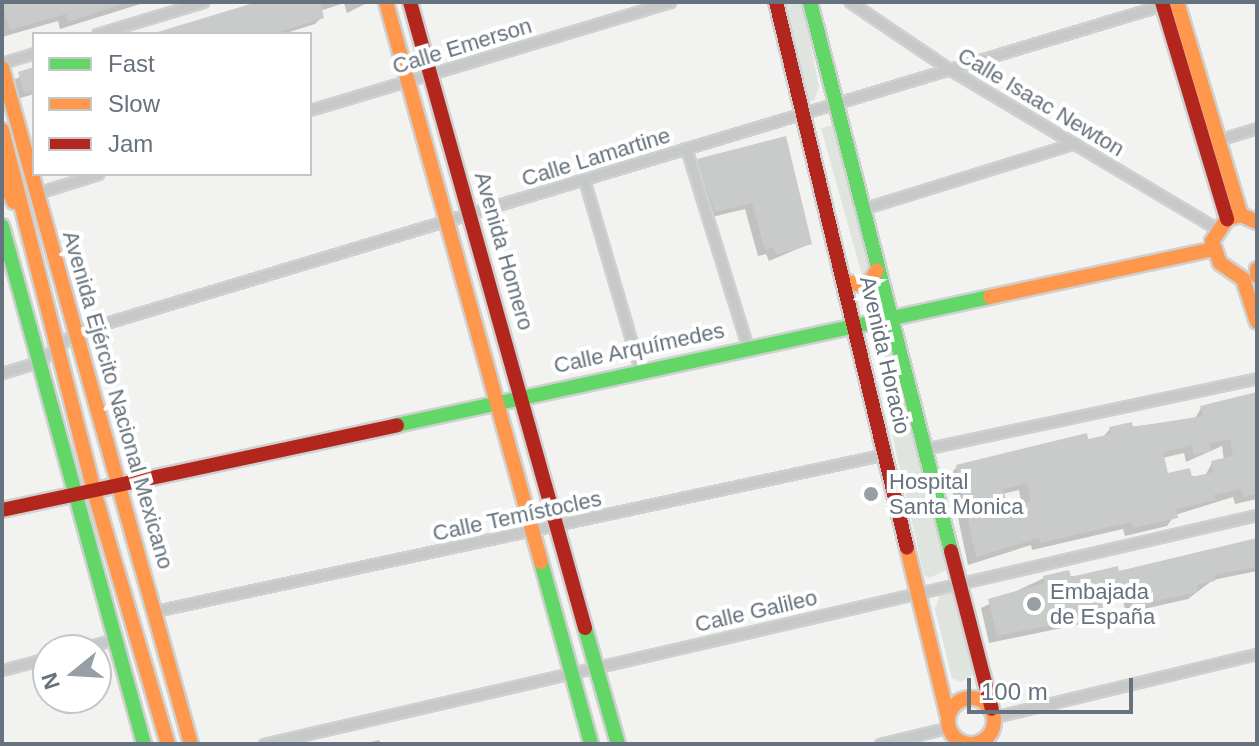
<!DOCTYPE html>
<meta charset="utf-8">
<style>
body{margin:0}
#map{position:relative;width:1259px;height:746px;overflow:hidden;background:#f2f2f1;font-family:Arial,sans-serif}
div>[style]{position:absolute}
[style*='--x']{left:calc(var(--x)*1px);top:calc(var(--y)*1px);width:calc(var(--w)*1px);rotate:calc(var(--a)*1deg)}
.green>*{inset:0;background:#e0e4df}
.shadow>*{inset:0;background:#0003}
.building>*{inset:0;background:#c9caca}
.roads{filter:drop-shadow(2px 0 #cfd0d0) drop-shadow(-2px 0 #cfd0d0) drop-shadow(0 2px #cfd0d0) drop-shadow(0 -2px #cfd0d0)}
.street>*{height:9px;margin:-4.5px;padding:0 4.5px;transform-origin:4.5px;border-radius:4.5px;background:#c7c8c8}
.fast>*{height:14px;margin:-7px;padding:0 7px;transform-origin:7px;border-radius:7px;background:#63d668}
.slow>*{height:14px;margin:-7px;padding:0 7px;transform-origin:7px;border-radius:7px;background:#ff974d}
.slow>.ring{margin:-7px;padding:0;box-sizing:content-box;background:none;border:14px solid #ff974d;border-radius:50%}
.jam>*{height:14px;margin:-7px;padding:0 7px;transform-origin:7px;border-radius:7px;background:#b3261e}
.dots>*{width:22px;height:22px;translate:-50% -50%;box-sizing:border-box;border:4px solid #fff;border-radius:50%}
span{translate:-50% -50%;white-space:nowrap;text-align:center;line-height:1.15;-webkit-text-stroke:8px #fff;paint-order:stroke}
.street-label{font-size:22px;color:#66727d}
.poi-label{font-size:22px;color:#66727d}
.left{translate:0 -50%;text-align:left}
.frame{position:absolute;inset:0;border:4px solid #66727d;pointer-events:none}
.legend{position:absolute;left:32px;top:32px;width:280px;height:144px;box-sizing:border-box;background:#fff;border:2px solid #c2c7cb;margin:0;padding:10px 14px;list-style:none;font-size:24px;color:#66727d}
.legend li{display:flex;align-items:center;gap:16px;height:40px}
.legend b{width:40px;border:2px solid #c2c7cb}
.north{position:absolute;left:32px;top:634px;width:80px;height:80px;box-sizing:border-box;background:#fff;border:2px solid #c2c7cb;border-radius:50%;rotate:252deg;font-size:22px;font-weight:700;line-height:32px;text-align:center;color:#66727d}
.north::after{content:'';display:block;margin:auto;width:28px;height:36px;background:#979fa6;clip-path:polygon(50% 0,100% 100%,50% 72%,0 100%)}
.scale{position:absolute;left:967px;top:678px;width:166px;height:36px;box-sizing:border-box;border:4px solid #66727d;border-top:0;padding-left:10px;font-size:24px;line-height:28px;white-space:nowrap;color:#66727d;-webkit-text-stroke:6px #fff;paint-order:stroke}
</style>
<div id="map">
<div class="green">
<i style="clip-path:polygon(786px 2px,802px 2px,819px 86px,814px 101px,803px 100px)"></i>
<i style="clip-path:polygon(838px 124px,870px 262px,869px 277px,863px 279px,821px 128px)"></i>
<i style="clip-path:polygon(886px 321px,951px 568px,929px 578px,924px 575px,870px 337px,870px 325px)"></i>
<i style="clip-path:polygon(958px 590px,981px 670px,960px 682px,952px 678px,935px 609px,940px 595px)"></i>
</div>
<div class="shadow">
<i style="clip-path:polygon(2px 2px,147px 2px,60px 29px,58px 21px,2px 37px)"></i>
<i style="clip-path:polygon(267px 2px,369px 2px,347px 13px,344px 3px,320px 11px,322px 17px,315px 24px,283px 34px,158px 34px)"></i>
<i style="clip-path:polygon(34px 69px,34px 94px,17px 99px,12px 81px)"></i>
<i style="clip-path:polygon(698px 161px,809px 244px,769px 261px,766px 254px,758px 256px,745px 209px,708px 218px,691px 168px)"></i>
<i style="clip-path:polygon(evenodd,1257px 397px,1257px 499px,1235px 504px,1233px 497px,1175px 515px,1167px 526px,1125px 536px,1123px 529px,1032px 550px,1031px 545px,968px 565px,949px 475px,957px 467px,1102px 438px,1110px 429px,1194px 420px,1201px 408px,1257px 397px,1222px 446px,1224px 460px,1212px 463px,1205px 476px,1167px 476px,1162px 458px,1184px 453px,1186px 462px,1222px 446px,1257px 397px,1019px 490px,1022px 506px,1006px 509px,1002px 494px,1019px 490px)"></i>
<i style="clip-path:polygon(1257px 541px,1257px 571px,1213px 580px,1188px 599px,1126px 613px,1122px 597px,1100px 602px,1103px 613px,1095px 621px,989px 643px,981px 608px,1044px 578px,1117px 573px)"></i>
<i style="clip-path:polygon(379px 740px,381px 744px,363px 744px)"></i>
</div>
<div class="building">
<i style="clip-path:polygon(2px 2px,124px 2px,124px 3px,68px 22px,66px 14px,10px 30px)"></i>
<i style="clip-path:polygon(257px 2px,320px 2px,324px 18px,272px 34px,151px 34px)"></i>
<i style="clip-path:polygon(34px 67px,34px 90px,24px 93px,18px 72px)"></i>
<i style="clip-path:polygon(786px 136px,812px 244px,776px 255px,773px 248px,765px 250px,752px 203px,715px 212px,697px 159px)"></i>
<i style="clip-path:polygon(evenodd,1257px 392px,1257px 494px,1243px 497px,1241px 489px,1214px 495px,1215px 500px,1176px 509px,1178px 518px,1133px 528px,1131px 522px,1040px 543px,1039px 538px,976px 557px,956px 465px,1087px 433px,1088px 439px,1111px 434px,1109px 427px,1132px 422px,1133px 427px,1203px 416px,1200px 406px,1257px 392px,1230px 439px,1233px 456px,1211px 461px,1214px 472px,1192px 477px,1190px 468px,1168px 473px,1163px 452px,1192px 445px,1194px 455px,1211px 451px,1209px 443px,1230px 439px,1257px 392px,1027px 483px,1031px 502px,1008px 507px,1003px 489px,1027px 483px)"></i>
<i style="clip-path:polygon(1257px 538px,1257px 567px,1214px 575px,1215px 581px,1197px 585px,1198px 592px,1133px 606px,1130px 590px,1101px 597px,1105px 614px,997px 636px,988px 599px,1045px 583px,1043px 576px,1069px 570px,1071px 577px,1118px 566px,1119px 571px)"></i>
</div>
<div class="roads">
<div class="street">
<i style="--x:850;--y:2;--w:120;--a:34.1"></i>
<i style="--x:949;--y:69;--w:312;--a:30.8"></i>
<i style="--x:97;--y:34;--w:111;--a:-16.8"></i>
<i style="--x:2;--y:63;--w:34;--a:-17"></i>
<i style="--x:310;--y:110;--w:376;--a:-16.7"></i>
<i style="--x:1218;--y:140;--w:41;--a:-17.1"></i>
<i style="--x:686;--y:148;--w:209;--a:72.8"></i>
<i style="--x:584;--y:179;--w:200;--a:73.7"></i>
<i style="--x:37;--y:193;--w:64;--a:-17.3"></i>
<i style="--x:862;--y:209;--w:223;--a:-17.2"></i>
<i style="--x:2;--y:373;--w:39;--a:-17"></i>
<i style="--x:39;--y:362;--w:48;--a:-39"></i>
<i style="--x:76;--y:332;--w:1138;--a:-16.75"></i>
<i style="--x:924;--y:449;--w:340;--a:-12"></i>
<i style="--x:155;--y:611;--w:748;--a:-12.12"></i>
<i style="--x:76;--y:650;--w:41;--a:-15.8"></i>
<i style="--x:2;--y:670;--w:48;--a:-14.6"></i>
<i style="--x:994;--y:717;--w:270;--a:-13.5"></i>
<i style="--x:264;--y:744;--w:1019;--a:-12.99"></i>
<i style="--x:880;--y:744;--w:73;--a:-13.5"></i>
</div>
<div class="fast">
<i style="--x:810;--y:2;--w:567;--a:75.6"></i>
<i style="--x:2;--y:226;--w:537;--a:74.67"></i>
<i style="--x:397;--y:425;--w:607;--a:-12.18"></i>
<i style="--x:541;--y:562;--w:189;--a:74.6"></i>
<i style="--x:585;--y:628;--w:121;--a:74.1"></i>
</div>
<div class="slow">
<i style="--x:386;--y:2;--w:581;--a:74.53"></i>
<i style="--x:1177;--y:2;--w:222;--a:73.3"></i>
<i style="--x:2;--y:68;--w:702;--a:74.38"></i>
<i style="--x:2;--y:130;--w:369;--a:75.7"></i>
<i style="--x:93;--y:488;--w:267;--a:73.7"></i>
<i style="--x:2;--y:173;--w:31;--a:68"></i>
<i style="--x:1257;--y:222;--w:17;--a:-156"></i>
<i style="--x:1241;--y:215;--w:15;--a:164"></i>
<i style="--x:1227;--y:219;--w:27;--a:124"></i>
<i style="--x:1212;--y:241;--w:23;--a:70"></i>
<i style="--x:1220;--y:263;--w:28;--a:35"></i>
<i style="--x:1243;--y:279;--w:45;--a:72"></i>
<i style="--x:1257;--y:269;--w:7;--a:90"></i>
<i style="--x:846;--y:282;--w:22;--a:10"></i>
<i style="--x:868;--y:286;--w:18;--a:-61"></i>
<i style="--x:990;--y:297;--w:228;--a:-12.1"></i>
<i style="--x:907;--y:548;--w:175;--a:76.4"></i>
<i class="ring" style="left:948px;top:698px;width:32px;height:32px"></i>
</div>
<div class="jam">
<i style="--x:410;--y:2;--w:650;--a:74.38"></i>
<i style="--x:776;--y:2;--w:561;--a:76.51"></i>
<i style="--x:1162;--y:2;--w:227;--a:73.3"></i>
<i style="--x:2;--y:510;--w:404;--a:-12.1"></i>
<i style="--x:951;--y:551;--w:163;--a:75.5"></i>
</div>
</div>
<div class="dots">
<i style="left:871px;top:494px;background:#979fa6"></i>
<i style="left:1034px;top:604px;background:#979fa6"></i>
</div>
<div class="street-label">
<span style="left:462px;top:46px;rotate:-17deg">Calle Emerson</span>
<span style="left:1041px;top:102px;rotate:31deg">Calle Isaac Newton</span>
<span style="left:596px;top:157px;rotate:-17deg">Calle Lamartine</span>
<span style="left:504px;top:251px;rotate:74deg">Avenida Homero</span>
<span style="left:639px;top:348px;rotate:-12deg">Calle Arquímedes</span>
<span style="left:885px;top:355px;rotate:77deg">Avenida Horacio</span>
<span style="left:118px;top:400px;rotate:74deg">Avenida Ejército Nacional Mexicano</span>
<span style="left:517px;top:516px;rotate:-12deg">Calle Temístocles</span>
<span style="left:756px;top:611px;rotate:-13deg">Calle Galileo</span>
</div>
<div class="poi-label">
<span class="left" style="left:889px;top:494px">Hospital<br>Santa Monica</span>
<span class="left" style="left:1050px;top:604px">Embajada<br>de España</span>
</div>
<div class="frame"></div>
<ul class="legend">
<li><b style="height:10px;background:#63d668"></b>Fast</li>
<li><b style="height:10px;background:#ff974d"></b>Slow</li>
<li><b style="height:10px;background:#b3261e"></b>Jam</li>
</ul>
<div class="north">N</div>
<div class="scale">100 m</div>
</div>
